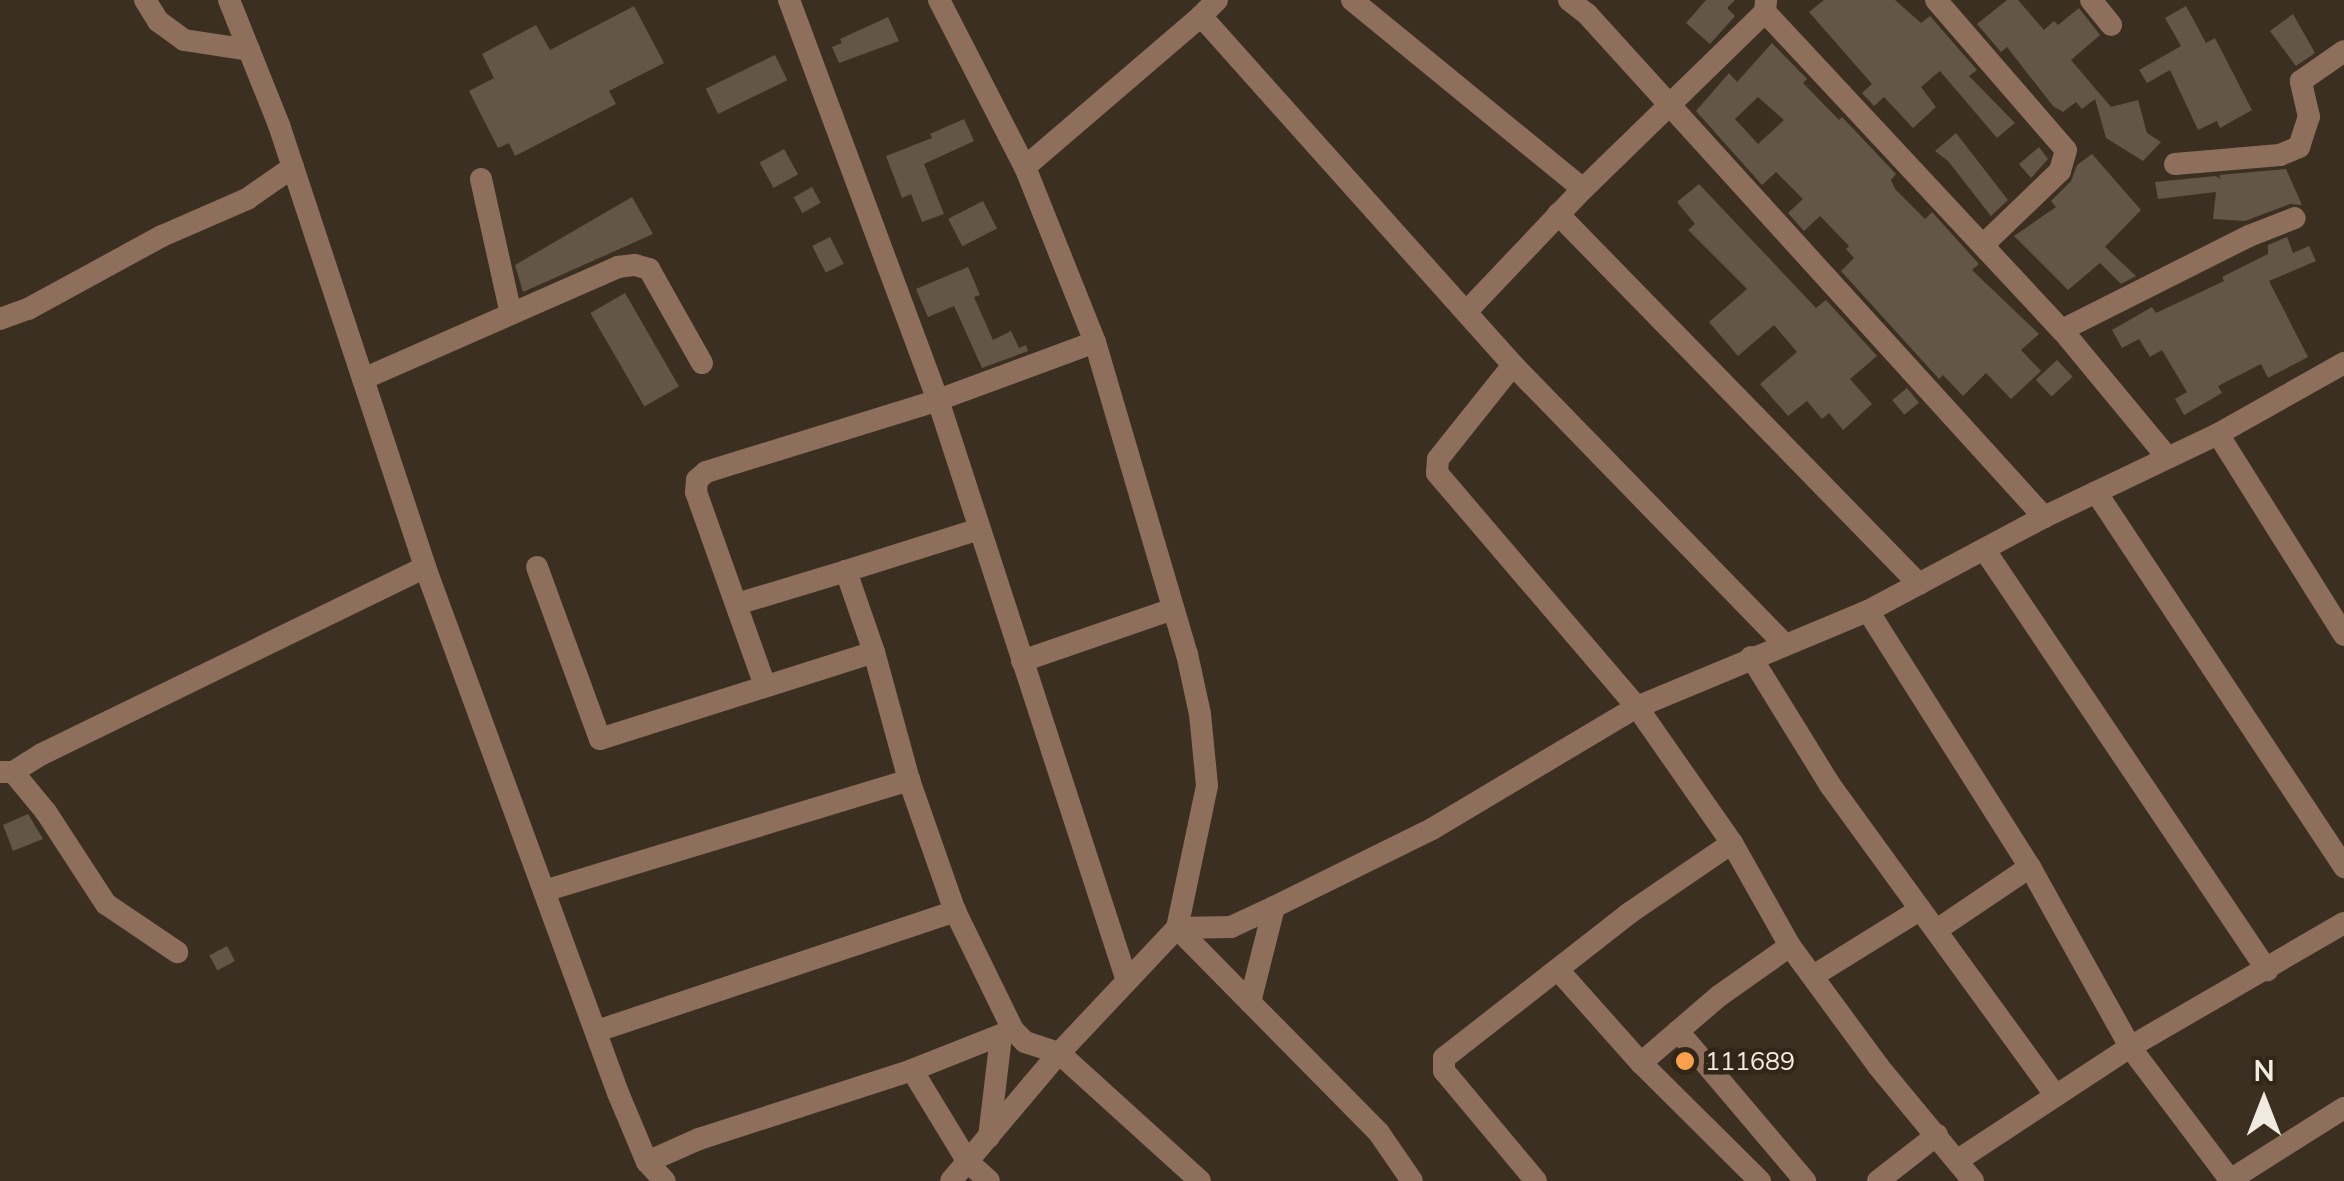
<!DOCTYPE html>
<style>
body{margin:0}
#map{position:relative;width:2344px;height:1181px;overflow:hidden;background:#3b2f21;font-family:Mulish,sans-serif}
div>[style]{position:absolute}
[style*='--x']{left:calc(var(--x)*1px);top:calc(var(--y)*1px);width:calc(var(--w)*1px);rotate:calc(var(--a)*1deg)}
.building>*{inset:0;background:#635646;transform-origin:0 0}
.minor>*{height:22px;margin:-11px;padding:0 11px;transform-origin:11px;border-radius:11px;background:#8e6f5b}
.dots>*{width:28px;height:28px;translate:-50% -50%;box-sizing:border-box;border:5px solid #312617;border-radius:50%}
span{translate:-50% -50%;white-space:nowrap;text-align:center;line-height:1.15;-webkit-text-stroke:9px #312617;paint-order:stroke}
.poi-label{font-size:25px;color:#f2ebe1}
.left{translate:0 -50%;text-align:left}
.north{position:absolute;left:2214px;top:1051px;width:100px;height:100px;-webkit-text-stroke:8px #312617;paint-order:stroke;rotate:0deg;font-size:28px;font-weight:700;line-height:40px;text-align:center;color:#f2ebe1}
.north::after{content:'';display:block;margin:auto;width:35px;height:45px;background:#f2ebe1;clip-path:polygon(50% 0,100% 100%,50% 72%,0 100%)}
</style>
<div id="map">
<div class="building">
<i style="clip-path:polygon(1706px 0,1735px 0,1727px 8px,1735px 16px,1710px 44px,1686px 23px)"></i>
<i style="clip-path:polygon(1824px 0,1895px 0,1921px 23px,1930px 16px,1977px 70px,1969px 76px,2015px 123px,1997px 138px,1940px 71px,1921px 87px,1936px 107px,1913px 128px,1884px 97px,1874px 106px,1862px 93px,1872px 84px,1809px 12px)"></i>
<i style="clip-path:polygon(2007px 0,2018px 0,2044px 30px,2054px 21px,2058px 25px,2079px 8px,2100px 35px,2071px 60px,2111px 107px,2138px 100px,2147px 133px,2161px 142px,2143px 161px,2106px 138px,2095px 99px,2082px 109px,2076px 102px,2063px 112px,2053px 106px,2007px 47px,2001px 52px,1977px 24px)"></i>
<i style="clip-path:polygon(634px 6px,664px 63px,609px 91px,616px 104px,515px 156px,509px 143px,498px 148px,469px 91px,494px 78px,482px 54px,536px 25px,550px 50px)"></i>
<i style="clip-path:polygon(2186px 6px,2206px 43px,2215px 38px,2252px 110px,2220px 128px,2217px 121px,2198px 130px,2170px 70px,2147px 83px,2139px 70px,2181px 46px,2165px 18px)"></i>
<i style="clip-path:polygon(2293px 14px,2315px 53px,2296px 66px,2270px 31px)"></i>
<i style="clip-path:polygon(888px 17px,899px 41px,839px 63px,832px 47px,842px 43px,840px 39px)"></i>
<i style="clip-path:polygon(evenodd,1772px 43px,1807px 79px,1803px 83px,1839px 120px,1842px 117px,1896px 174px,1891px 180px,1895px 189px,1925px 219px,1932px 212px,1979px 264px,1972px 270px,2039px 334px,2021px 350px,2041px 371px,2011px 399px,1986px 373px,1963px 396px,1943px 375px,1939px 379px,1841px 271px,1854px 258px,1846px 249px,1849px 246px,1820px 216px,1804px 231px,1788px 213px,1803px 199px,1776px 172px,1762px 185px,1696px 111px,1729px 73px,1737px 82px,1772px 43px,1758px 97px,1784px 120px,1758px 144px,1735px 119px,1758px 97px)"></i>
<i style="left:775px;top:55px;width:28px;height:77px;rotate:64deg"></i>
<i style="clip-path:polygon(964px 119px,974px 141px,924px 164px,944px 214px,922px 222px,911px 194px,902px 198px,886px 156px,932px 138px,930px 134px)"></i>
<i style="clip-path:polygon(1956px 133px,2008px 200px,1991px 216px,1948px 161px,1935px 151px)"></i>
<i style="clip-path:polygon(2039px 147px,2048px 159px,2031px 178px,2019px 164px)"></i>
<i style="left:784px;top:149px;width:29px;height:28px;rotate:61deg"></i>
<i style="clip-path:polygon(2092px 154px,2141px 210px,2105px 247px,2136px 276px,2121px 284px,2100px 263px,2068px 290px,2014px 236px,2056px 207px,2051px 201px,2071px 181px,2077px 165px)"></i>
<i style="clip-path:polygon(2286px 169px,2302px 205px,2290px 204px,2245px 221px,2213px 219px,2216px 192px,2158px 199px,2155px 182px,2215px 176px,2221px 179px,2219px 175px)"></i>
<i style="clip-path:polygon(1699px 184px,1816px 308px,1826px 300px,1877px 356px,1850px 379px,1872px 404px,1843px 430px,1829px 413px,1822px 419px,1807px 401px,1788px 416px,1760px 384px,1797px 352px,1774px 325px,1738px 356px,1709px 322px,1747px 289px,1688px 230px,1695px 224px,1677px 202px)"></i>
<i style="left:812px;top:187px;width:18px;height:21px;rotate:61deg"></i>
<i style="clip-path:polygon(632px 197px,653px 234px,523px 292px,515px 265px)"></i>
<i style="left:983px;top:201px;width:31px;height:39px;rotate:63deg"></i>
<i style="left:830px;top:237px;width:30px;height:20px;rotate:63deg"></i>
<i style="clip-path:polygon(2287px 237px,2293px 253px,2309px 246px,2316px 261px,2269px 281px,2308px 357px,2268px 378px,2261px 364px,2218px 386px,2222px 393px,2184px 415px,2175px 399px,2187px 392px,2162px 350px,2150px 357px,2139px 339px,2122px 348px,2112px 330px,2152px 307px,2156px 313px,2224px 281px,2222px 277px,2268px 254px,2268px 245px)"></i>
<i style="clip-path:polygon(968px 267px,980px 295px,974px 297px,993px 340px,1011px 331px,1019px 348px,1026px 345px,1028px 351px,982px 368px,954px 306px,928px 317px,916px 289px)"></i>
<i style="left:625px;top:293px;width:108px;height:40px;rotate:60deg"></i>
<i style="left:2057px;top:360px;width:23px;height:29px;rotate:47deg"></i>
<i style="left:1907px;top:388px;width:19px;height:19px;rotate:51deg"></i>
<i style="clip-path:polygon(28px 814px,43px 839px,13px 851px,3px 825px)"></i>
<i style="left:227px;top:946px;width:17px;height:20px;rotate:62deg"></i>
</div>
<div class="minor">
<i style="--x:145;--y:0;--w:25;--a:58"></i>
<i style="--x:158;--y:21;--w:32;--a:36"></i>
<i style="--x:184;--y:40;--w:66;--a:8.7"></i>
<i style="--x:229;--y:0;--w:135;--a:68.2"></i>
<i style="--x:279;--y:125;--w:465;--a:71.7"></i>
<i style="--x:425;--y:567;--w:560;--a:69.85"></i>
<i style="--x:618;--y:1093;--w:75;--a:67.2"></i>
<i style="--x:647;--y:1162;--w:26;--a:47"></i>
<i style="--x:789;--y:0;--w:427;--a:69.6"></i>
<i style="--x:938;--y:400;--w:608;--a:71.98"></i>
<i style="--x:939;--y:0;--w:188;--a:62.8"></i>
<i style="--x:1025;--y:167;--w:188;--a:68.2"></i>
<i style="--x:1095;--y:342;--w:325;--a:73.6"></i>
<i style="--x:1187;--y:654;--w:61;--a:77.8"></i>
<i style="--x:1200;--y:714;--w:72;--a:84.4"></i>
<i style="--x:1207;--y:786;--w:145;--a:101.9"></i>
<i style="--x:1177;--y:928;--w:172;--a:133.3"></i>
<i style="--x:1059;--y:1053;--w:167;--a:130.2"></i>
<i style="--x:1217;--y:0;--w:23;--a:135"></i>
<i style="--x:1201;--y:16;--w:468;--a:48.2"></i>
<i style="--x:1513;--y:365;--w:388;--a:45.8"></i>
<i style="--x:1352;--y:0;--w:298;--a:39.3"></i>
<i style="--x:1569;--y:0;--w:23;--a:38"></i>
<i style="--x:1587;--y:14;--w:680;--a:47.74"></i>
<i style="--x:1936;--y:0;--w:198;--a:49.1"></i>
<i style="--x:2066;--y:150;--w:22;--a:106"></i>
<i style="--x:2060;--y:171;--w:107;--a:136.1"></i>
<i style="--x:2091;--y:0;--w:32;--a:51"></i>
<i style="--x:1765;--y:12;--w:435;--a:47"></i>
<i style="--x:2062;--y:330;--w:165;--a:50.4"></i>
<i style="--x:2175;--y:164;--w:105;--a:-4.9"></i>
<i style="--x:2280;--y:155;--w:21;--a:-23"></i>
<i style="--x:2299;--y:147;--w:32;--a:-72"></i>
<i style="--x:2309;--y:117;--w:37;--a:-103"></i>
<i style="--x:2301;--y:81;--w:52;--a:-34.9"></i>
<i style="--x:1025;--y:167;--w:232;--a:-40.6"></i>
<i style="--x:481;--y:179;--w:138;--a:77.5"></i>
<i style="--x:1558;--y:214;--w:517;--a:45.71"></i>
<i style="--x:1468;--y:310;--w:167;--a:-46.5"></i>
<i style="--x:1583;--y:189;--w:254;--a:-44.2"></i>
<i style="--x:1765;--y:12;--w:12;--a:-85"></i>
<i style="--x:0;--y:319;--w:30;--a:-20"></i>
<i style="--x:28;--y:309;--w:153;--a:-28.6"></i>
<i style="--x:162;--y:236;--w:93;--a:-23.5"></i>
<i style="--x:247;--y:199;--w:56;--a:-34.8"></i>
<i style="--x:2062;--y:330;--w:209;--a:-26.7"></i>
<i style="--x:2249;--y:236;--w:49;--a:-21.4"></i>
<i style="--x:1513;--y:365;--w:120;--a:128.6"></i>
<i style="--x:1438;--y:459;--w:14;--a:94"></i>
<i style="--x:1437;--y:473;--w:308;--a:49.5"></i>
<i style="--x:1637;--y:707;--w:166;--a:55.1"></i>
<i style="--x:1732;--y:843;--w:118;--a:60.6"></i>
<i style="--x:1790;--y:946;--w:149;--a:53.7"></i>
<i style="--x:1878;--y:1066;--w:149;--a:50.4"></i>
<i style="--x:363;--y:379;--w:279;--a:-23.7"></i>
<i style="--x:618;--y:267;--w:17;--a:-7"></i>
<i style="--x:635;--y:265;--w:15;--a:16"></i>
<i style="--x:649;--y:269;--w:108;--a:60.6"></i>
<i style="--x:2218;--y:434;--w:237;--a:57.9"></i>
<i style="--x:2096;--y:492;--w:450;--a:56.5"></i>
<i style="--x:1986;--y:552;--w:504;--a:56.09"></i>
<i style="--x:537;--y:567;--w:183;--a:69.9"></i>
<i style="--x:600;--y:739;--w:287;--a:-17.6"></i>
<i style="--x:874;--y:652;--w:133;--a:74.7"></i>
<i style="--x:909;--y:780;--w:139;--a:70.7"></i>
<i style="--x:955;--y:911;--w:132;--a:64"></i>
<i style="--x:1013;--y:1030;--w:17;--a:45"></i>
<i style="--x:1025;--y:1042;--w:36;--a:18"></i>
<i style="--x:1059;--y:1053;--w:190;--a:42.2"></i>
<i style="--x:737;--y:604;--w:114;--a:-16.8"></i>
<i style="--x:1868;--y:611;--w:303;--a:57.7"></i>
<i style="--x:2030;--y:867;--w:206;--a:60.9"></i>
<i style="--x:2130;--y:1047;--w:168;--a:53"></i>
<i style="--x:874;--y:652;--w:86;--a:-109.1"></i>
<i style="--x:846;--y:571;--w:139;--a:-17.5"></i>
<i style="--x:1751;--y:657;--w:150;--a:58.3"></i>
<i style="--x:1830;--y:785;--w:384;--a:54"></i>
<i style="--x:1022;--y:661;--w:160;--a:-19"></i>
<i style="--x:764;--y:683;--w:203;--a:-109.6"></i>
<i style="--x:696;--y:492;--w:12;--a:-85"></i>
<i style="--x:697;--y:480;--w:12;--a:-42"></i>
<i style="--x:706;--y:472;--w:243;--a:-17.2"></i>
<i style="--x:938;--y:400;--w:167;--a:-20.3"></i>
<i style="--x:0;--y:772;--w:13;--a:0"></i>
<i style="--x:13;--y:772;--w:34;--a:-32"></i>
<i style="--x:42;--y:754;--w:426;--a:-26"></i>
<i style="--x:13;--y:772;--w:52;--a:50.5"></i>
<i style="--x:46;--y:812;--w:110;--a:56.9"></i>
<i style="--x:106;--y:904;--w:86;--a:34.1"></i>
<i style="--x:544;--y:891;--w:382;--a:-16.9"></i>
<i style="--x:1177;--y:928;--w:54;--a:-1.1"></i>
<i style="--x:1231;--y:927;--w:47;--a:-24.9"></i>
<i style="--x:1274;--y:907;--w:176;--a:-26.3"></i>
<i style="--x:1432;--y:829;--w:239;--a:-30.8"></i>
<i style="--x:1637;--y:707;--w:250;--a:-22.6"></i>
<i style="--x:1868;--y:611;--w:200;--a:-28.1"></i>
<i style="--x:2044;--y:517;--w:193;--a:-25.5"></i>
<i style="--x:2218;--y:434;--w:145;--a:-29.4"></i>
<i style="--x:1177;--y:928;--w:288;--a:45.4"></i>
<i style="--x:1379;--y:1133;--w:58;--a:55.5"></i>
<i style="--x:1938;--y:929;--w:111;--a:-34"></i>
<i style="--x:1559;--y:971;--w:123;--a:48.3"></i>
<i style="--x:1641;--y:1063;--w:168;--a:44.8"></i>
<i style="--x:1813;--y:976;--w:123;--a:-31.8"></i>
<i style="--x:1250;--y:1002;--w:98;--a:-75.8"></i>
<i style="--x:597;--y:1031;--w:378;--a:-18.5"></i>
<i style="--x:1678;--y:1031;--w:197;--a:49.7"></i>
<i style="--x:1641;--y:1063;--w:103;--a:-40.7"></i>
<i style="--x:1719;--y:996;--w:87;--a:-35.2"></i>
<i style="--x:912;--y:1070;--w:108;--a:58.7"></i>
<i style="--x:968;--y:1162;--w:28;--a:42"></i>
<i style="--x:989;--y:1137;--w:101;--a:-83.2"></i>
<i style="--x:1958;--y:1160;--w:206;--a:-33.3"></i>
<i style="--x:2130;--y:1047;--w:247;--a:-30.1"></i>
<i style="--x:647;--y:1162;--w:57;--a:-23.9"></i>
<i style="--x:699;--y:1139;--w:224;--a:-17.9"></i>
<i style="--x:912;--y:1070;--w:109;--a:-21.6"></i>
<i style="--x:2230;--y:1180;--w:135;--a:-32.3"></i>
<i style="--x:1536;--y:1181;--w:143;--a:-129.9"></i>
<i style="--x:1444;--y:1071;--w:13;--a:-90"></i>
<i style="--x:1444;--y:1058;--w:234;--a:-38"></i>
<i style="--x:1628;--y:914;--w:126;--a:-34.3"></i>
<i style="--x:1878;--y:1181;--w:75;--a:-37.9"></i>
</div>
<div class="dots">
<i style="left:1685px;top:1061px;background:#f9a04d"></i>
</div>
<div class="poi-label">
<span class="left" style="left:1705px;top:1061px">111689</span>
</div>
<div class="north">N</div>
</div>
